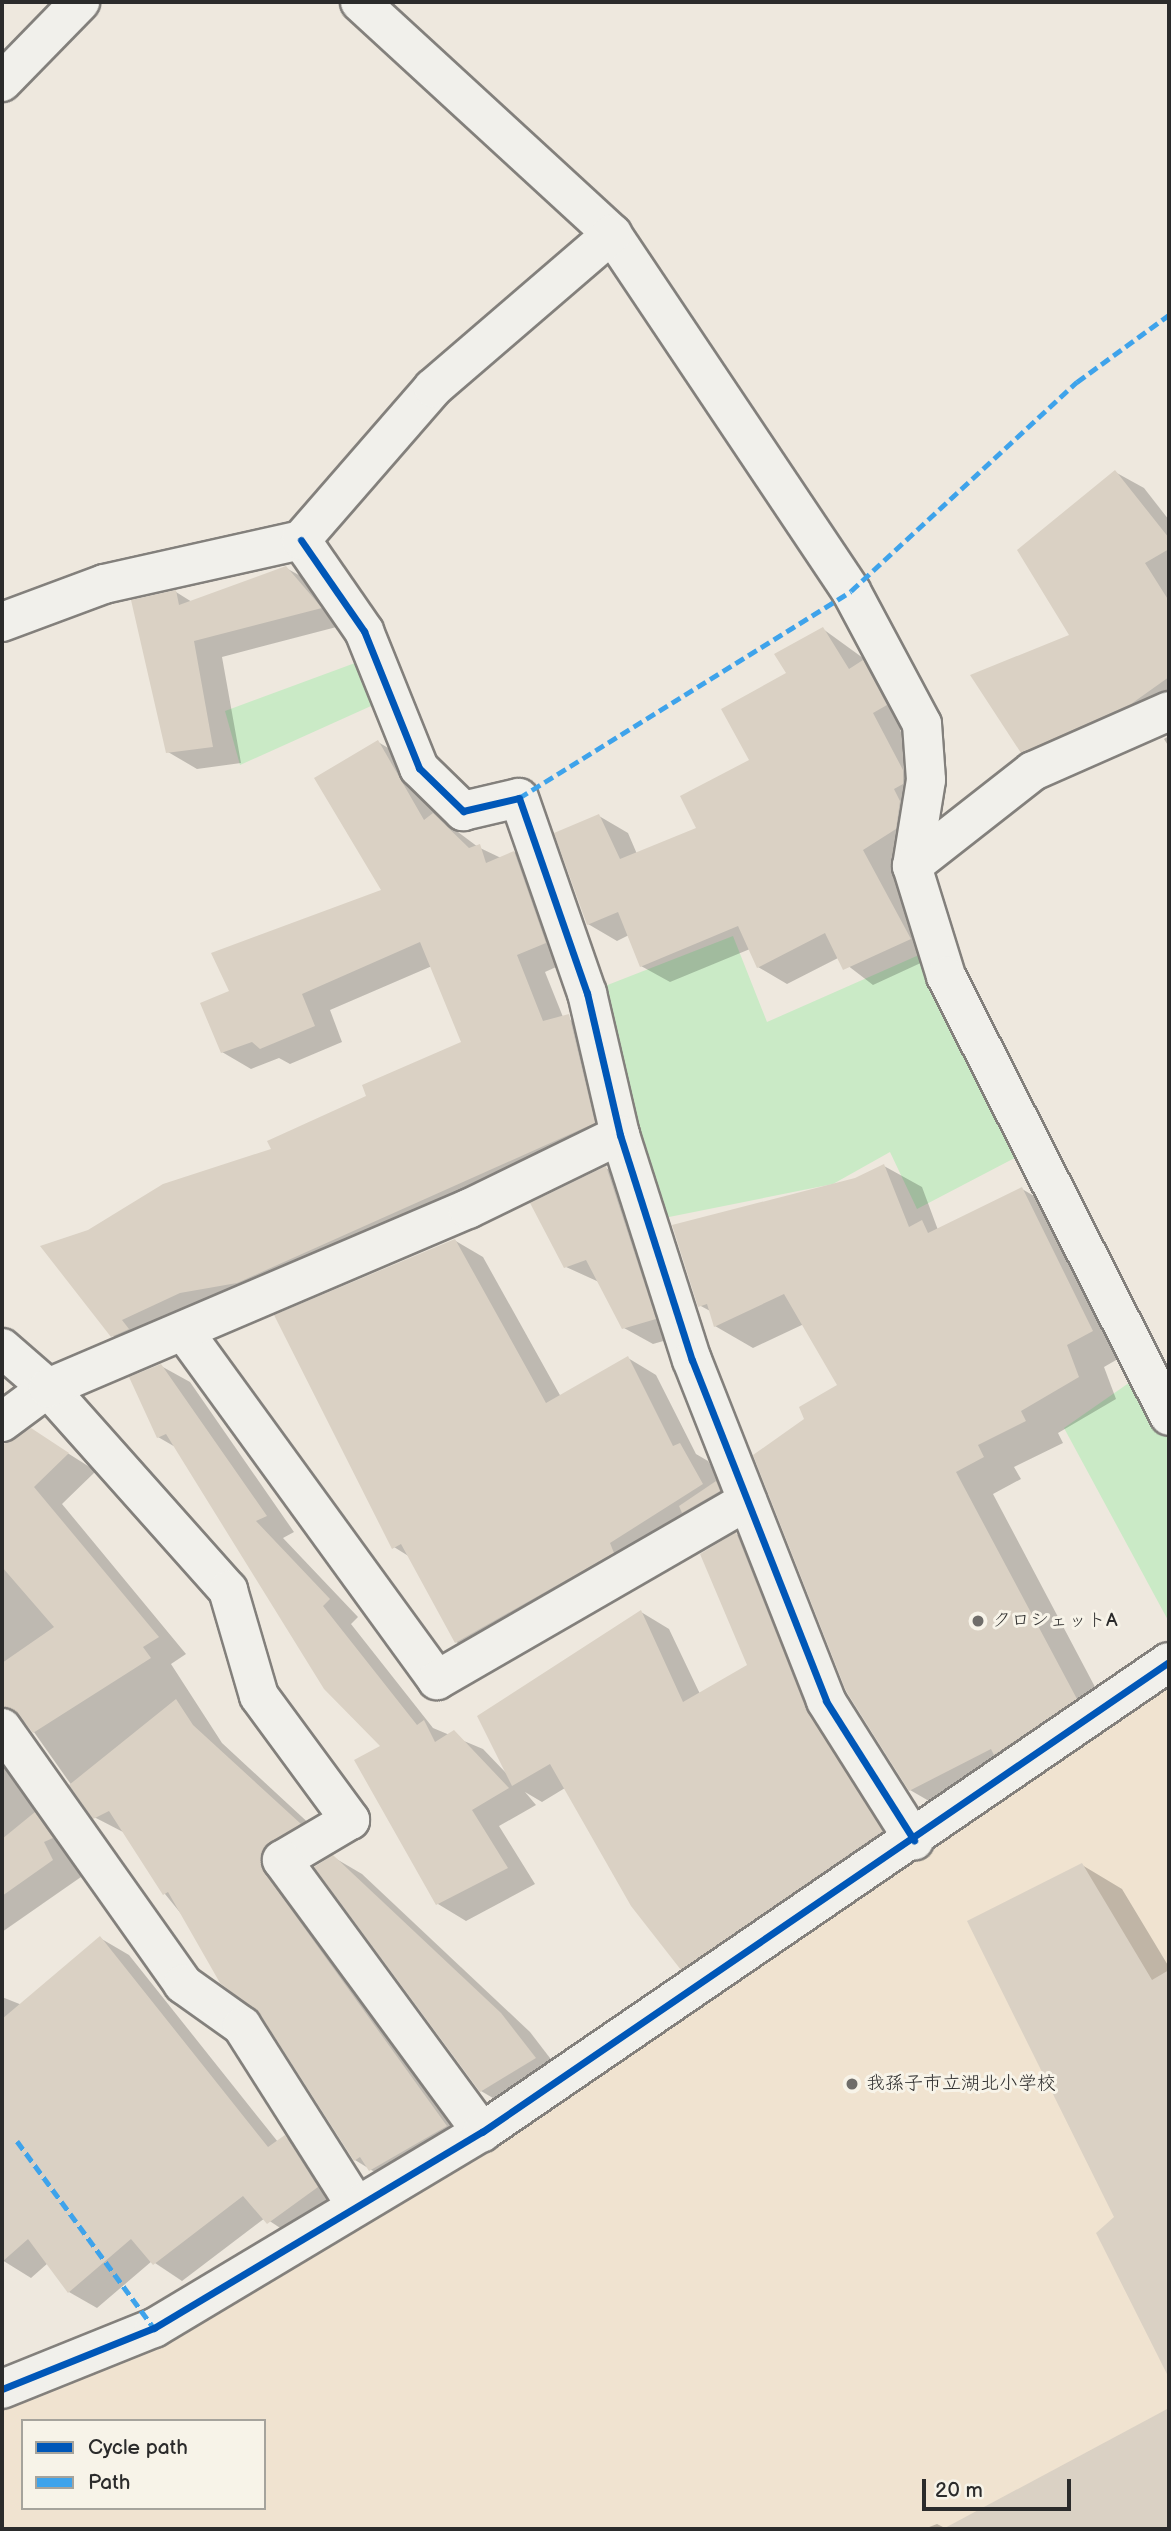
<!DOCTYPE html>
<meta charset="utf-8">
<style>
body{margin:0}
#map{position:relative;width:1171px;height:2531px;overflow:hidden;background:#eee8de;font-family:"Balsamiq Sans","Klee One",sans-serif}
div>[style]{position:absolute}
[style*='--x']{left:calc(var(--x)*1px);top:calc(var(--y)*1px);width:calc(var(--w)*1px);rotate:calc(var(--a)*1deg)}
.built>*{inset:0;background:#f0e3d0}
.green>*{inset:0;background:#caeac6}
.shadow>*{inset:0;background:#0003}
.building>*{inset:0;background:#dad1c4}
.roads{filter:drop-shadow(2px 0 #83807c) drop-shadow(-2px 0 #83807c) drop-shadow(0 2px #83807c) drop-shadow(0 -2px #83807c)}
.street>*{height:38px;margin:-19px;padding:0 19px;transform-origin:19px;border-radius:19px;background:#f1f0eb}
.quiet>*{height:5px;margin-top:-2.5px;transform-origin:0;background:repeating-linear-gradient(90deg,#3ea3eb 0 10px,transparent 0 15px)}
.cycleway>*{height:7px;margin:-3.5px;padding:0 3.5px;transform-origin:3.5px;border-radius:3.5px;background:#0057b8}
.dots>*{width:19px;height:19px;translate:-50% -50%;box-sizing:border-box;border:4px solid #f7f3e8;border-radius:50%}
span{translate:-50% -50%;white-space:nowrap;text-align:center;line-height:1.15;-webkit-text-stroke:6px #f7f3e8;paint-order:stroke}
.poi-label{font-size:19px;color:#2b2b2b}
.left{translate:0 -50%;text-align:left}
.frame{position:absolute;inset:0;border:4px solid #2b2b2b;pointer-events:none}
.legend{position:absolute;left:21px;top:2419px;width:245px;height:91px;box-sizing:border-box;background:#f7f3e8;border:2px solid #a5a39c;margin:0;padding:9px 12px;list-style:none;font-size:21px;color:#2b2b2b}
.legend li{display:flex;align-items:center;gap:14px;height:35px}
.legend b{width:35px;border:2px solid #a5a39c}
.scale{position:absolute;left:922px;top:2479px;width:149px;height:32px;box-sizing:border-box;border:4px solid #2b2b2b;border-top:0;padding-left:9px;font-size:21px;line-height:24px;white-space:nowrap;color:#2b2b2b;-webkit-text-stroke:5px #f7f3e8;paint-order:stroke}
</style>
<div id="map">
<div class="built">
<i style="clip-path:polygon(evenodd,1169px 1662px,1169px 2529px,2px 2529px,2px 2386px,154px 2328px,1169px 1662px,23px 2421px,264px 2421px,264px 2508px,23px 2508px,23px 2421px)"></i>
</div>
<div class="green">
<i style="clip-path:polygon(374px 656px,391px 697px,240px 765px,225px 711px)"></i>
<i style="clip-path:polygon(733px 936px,767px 1022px,937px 947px,1030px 1150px,917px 1209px,890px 1152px,833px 1184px,649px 1221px,587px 993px)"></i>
<i style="clip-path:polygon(1146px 1371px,1169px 1416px,1169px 1622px,1064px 1428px)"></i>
</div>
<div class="shadow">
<i style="clip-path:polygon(1115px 472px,1144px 488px,1169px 520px,1169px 718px,1051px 768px,1022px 751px,1071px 636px)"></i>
<i style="clip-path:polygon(286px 568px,315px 584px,348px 624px,222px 657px,241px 763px,197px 769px,168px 752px,176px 592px,192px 602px)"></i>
<i style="clip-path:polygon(823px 629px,892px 679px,915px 721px,900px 730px,932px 796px,924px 846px,891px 867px,938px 955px,873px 985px,838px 958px,787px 984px,758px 967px,750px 949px,670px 982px,641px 966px,629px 935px,617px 941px,588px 924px,599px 816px,628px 833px,637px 854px,698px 829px,751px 761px,788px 673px)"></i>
<i style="clip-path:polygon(1169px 736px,1169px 747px,1164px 739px)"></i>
<i style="clip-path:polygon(378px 742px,407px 759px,442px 820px,478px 847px,501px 858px,514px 852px,543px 869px,574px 959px,545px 972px,563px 1017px,598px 1032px,623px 1139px,141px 1353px,113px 1336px,89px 1231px,274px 1150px,464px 1043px,432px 966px,330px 1010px,342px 1042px,290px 1064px,279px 1058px,251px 1069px,222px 1052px,232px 992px,384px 891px)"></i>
<i style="clip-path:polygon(884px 1166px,922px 1187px,938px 1230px,1022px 1189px,1060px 1211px,1130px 1352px,1104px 1367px,1116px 1399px,1058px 1433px,1063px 1443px,1014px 1467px,1021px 1479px,993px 1494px,1113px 1721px,948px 1812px,910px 1790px,807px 1419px,840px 1385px,804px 1324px,753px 1348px,715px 1326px,712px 1312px,699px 1305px,856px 1180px)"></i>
<i style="clip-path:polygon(606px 1168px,635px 1185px,684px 1335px,653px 1344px,624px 1328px,599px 1282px,566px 1267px)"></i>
<i style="clip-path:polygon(454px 1240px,483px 1257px,561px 1397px,628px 1358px,656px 1375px,696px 1454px,708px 1461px,731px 1501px,485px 1658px,456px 1642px,410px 1557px,394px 1547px)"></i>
<i style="clip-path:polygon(161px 1366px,190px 1382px,294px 1532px,283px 1538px,358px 1617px,351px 1624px,433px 1728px,483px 1749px,507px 1774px,641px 1612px,669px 1629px,700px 1694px,749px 1666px,736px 1534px,765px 1551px,910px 1848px,711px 1985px,682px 1968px,565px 1788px,542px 1802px,525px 1792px,536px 1805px,499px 1826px,535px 1884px,466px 1921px,438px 1904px,382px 1746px,177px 1448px,158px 1437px)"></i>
<i style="clip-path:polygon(31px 1430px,96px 1471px,62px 1504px,186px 1654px,171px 1664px,222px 1743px,328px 1841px,291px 1866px,474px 2143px,399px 2187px,355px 2160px,262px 2013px,165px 1894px,125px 1833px,94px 1817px,29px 1725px,2px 1710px,16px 1695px,2px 1679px,2px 1450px)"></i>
<i style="clip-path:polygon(2px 1728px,81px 1877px,2px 1932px)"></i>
<i style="clip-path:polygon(333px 1857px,362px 1874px,530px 2032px,563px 2075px,510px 2108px,481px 2091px)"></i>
<i style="clip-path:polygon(1082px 1865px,1122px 1889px,1169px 1967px,1169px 2374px,1098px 2233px,1117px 2217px)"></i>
<i style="clip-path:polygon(100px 1938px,129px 1955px,278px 2142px,285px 2137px,314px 2154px,346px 2204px,297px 2239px,265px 2218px,182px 2281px,152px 2261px,97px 2308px,69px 2292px,48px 2263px,31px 2278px,2px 2260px,2px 2151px,36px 2126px,2px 2076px,2px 1997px,22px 2005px)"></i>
<i style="clip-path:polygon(1169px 2410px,1169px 2529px,924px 2529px,937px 2524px,947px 2529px)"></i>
</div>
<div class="building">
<i style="clip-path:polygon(1115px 470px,1169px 538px,1169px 549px,1145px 563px,1169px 601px,1169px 677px,1131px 704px,1021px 753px,970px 675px,1069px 635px,1017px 550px)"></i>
<i style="clip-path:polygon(286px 566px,322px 608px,194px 641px,213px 747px,166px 753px,131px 600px,176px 590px,179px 605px)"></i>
<i style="clip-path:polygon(823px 627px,849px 669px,863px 660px,887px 705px,873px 713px,903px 770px,903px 784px,894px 789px,900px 801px,896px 829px,863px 850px,911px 939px,843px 970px,825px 933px,757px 968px,738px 926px,640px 967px,618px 912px,587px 925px,554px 833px,599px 814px,620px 859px,696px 828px,680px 796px,749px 760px,721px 709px,786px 673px,774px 654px)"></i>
<i style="clip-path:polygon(378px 740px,424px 820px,433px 813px,469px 848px,480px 844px,486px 863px,514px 851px,546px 943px,517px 955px,543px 1021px,569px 1014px,595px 1123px,237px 1283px,180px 1293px,122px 1320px,129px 1329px,111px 1337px,40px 1246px,88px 1230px,163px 1184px,271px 1149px,267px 1141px,366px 1096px,362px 1085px,461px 1042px,420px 942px,302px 994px,315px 1026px,260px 1049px,252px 1042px,221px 1053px,200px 1003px,229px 991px,211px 953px,381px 890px,314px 778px)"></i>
<i style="clip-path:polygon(884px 1164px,909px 1227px,922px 1220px,928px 1233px,1022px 1187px,1093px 1331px,1067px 1345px,1079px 1377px,1021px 1411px,1026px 1421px,978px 1445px,984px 1457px,956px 1472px,1077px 1699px,994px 1755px,991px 1749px,909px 1791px,846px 1691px,753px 1455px,804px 1419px,799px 1407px,837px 1385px,784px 1294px,714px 1327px,707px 1304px,698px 1307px,672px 1225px,855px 1178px)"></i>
<i style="clip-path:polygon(606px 1166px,656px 1319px,622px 1329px,586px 1260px,564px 1268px,530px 1203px)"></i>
<i style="clip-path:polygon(455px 1239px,546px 1403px,628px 1356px,673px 1446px,680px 1443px,703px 1484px,610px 1543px,614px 1553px,455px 1643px,401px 1544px,392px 1549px,274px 1315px)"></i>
<i style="clip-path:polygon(161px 1364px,267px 1516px,256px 1521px,330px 1599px,323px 1606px,417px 1725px,424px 1720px,435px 1742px,454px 1730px,509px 1788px,472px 1810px,508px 1868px,436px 1905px,354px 1760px,380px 1746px,324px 1689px,166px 1434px,157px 1438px,129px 1377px)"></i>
<i style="clip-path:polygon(31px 1428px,69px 1453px,34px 1487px,159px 1637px,143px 1647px,151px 1658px,33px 1733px,19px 1715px,2px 1706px,2px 1663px,54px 1627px,2px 1567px,2px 1445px)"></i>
<i style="clip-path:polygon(716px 1481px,720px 1491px,682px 1513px,679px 1506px)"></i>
<i style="clip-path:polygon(736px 1532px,806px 1709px,883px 1831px,681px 1970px,631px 1906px,550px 1764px,512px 1786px,477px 1716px,641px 1610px,683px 1702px,747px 1665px,700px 1554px)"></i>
<i style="clip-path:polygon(176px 1699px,193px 1725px,301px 1824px,263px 1849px,264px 1872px,447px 2126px,369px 2171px,360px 2157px,354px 2161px,260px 2014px,220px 1983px,168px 1892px,163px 1895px,109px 1811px,93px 1819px,69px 1785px)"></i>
<i style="clip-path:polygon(35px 1812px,53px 1838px,44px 1842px,53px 1860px,2px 1896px,2px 1839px)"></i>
<i style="clip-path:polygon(333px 1855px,501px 2013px,536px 2058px,480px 2092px,314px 1867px)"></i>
<i style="clip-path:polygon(1082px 1863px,1152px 1980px,1169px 1970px,1169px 2378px,1096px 2233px,1114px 2217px,967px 1921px)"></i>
<i style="clip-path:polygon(100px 1936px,268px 2147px,285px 2135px,318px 2187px,267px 2224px,243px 2196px,153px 2265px,131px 2239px,68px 2293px,28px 2239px,2px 2262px,2px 2019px)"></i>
<i style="clip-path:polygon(1169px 2408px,1169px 2529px,943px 2529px)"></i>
</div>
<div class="roads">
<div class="street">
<i style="--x:360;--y:2;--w:343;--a:42.6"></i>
<i style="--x:612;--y:234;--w:430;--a:56.2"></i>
<i style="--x:851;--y:591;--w:151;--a:61.9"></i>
<i style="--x:922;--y:724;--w:56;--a:85.9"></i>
<i style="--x:926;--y:780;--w:87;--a:99.2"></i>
<i style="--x:2;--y:82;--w:112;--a:-45.7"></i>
<i style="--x:301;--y:540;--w:111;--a:55.3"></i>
<i style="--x:364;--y:631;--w:148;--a:68.1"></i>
<i style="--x:419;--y:768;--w:62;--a:44.3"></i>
<i style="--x:463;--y:811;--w:57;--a:-13.1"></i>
<i style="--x:519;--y:798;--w:207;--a:70.8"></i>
<i style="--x:587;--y:993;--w:146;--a:76.9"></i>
<i style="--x:620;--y:1135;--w:236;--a:72.3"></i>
<i style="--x:692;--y:1360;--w:366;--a:68.5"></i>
<i style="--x:826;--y:1701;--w:165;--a:57.7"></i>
<i style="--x:2;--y:622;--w:109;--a:-20.4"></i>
<i style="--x:104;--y:584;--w:202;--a:-12.6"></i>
<i style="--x:301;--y:540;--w:201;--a:-49"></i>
<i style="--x:433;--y:388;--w:236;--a:-40.7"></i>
<i style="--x:1169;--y:711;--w:149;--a:156.2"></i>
<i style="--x:1033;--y:771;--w:154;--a:141.9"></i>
<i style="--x:912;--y:866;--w:115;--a:72.8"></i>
<i style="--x:946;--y:976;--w:493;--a:63.1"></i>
<i style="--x:185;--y:1333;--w:429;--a:54"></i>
<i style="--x:437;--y:1680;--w:358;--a:-30"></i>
<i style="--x:2;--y:1348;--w:61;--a:41"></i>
<i style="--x:48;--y:1388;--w:271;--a:48.3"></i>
<i style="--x:228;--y:1590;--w:110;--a:73.7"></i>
<i style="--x:259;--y:1696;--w:154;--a:53.7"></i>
<i style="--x:350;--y:1820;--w:79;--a:149.5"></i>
<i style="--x:282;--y:1860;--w:338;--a:53.7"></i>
<i style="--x:2;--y:1422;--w:57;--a:-36.5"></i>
<i style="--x:48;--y:1388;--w:457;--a:-23.1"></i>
<i style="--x:468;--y:1209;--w:169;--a:-26"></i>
<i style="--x:2;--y:1728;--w:314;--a:54.7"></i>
<i style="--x:183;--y:1984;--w:72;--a:35.4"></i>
<i style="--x:242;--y:2026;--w:211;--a:57.6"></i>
<i style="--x:2;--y:2389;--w:164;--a:-21.9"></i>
<i style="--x:154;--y:2328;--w:382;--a:-30.9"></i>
<i style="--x:482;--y:2132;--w:832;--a:-34.38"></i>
</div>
</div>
<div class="quiet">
<i style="--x:519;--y:798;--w:391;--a:-31.9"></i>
<i style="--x:851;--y:591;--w:308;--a:-42.8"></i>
<i style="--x:1077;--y:382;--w:114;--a:-36.1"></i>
<i style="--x:17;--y:2141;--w:232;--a:53.8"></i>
</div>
<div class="cycleway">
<i style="--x:301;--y:540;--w:111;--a:55.3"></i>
<i style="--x:364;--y:631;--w:148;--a:68.1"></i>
<i style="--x:419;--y:768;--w:62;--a:44.3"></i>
<i style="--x:463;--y:811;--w:57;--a:-13.1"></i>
<i style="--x:519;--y:798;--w:207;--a:70.8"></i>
<i style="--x:587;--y:993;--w:146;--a:76.9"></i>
<i style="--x:620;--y:1135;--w:236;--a:72.3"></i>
<i style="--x:692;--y:1360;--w:366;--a:68.5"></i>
<i style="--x:826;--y:1701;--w:165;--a:57.7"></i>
<i style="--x:2;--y:2389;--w:164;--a:-21.9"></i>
<i style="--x:154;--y:2328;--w:382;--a:-30.9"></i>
<i style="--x:482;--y:2132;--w:832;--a:-34.38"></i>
</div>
<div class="dots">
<i style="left:978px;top:1621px;background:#6f6d6a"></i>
<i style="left:852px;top:2084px;background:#6f6d6a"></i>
</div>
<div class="poi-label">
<span class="left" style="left:992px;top:1621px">クロシェットA</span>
<span class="left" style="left:866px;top:2084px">我孫子市立湖北小学校</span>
</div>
<div class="frame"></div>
<ul class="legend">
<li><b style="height:9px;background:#0057b8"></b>Cycle path</li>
<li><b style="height:9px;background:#3ea3eb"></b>Path</li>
</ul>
<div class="scale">20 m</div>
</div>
